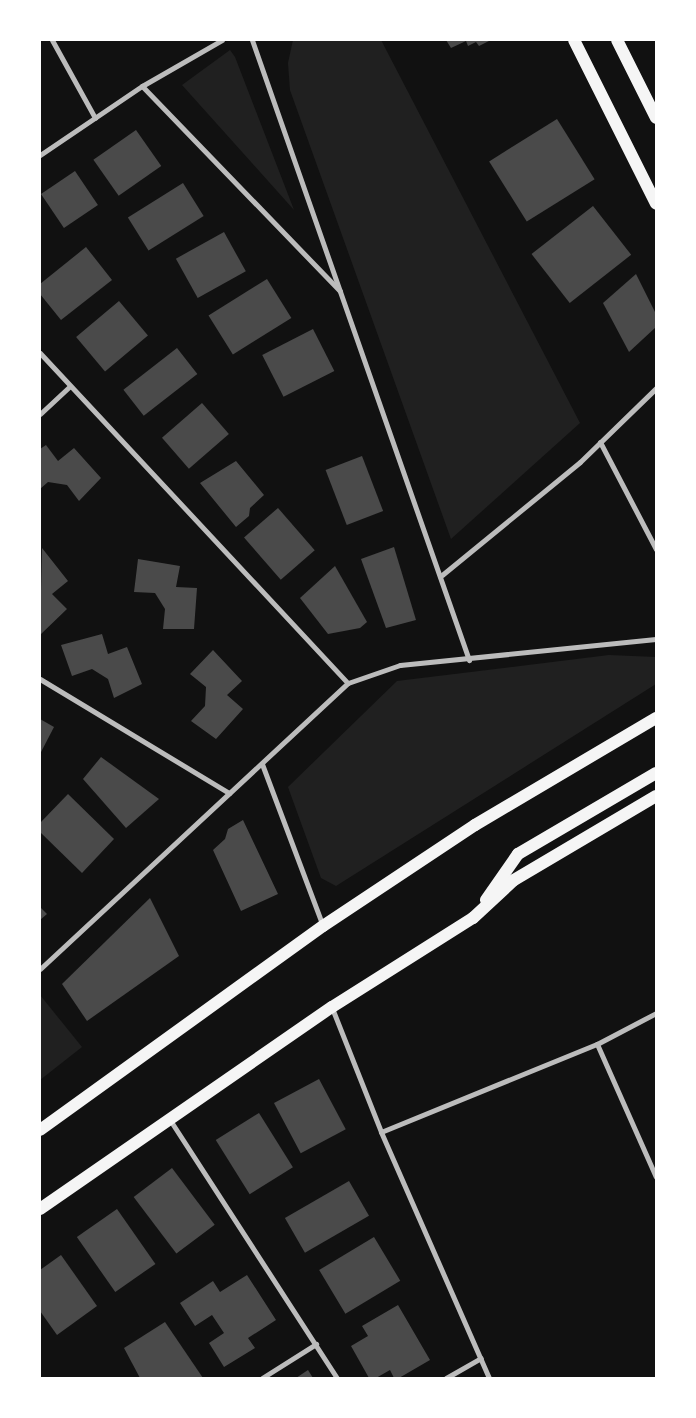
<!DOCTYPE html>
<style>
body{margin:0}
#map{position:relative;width:696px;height:1418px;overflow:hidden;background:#111;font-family:"Fira Sans",sans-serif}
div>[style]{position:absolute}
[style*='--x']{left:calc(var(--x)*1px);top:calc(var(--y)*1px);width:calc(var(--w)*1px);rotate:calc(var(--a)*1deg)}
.green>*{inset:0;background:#202020}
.building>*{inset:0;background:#4a4a4a;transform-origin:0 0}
.minor>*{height:5px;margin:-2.5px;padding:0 2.5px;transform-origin:2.5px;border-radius:2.5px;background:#bcbcbc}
.primary>*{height:12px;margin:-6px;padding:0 6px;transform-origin:6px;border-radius:6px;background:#f5f5f5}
span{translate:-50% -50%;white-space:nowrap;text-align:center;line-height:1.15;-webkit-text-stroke:4px #fff;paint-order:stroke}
.frame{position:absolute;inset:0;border:41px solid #fff;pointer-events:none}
</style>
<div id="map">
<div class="green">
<i style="clip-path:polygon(293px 40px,381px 40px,580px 423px,451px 539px,290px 90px,288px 63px)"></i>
<i style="clip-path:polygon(230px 50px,235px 57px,294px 210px,182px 85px)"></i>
<i style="clip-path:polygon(609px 655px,656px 657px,656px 684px,336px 886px,321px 878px,288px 787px,397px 681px)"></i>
<i style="clip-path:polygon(40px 995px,82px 1047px,40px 1080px)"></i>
</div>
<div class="building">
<i style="clip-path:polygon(446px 40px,491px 40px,479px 46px,476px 42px,468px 46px,466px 41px,451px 48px)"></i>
<i style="left:557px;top:119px;width:71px;height:80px;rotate:58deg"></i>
<i style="left:136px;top:130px;width:44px;height:52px;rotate:55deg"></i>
<i style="left:75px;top:171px;width:41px;height:41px;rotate:56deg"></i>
<i style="left:183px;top:183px;width:39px;height:65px;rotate:58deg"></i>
<i style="left:593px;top:206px;width:62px;height:78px;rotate:52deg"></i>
<i style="left:224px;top:232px;width:45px;height:55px;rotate:61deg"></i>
<i style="clip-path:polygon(86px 247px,112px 280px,61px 320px,40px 294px,40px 284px)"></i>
<i style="clip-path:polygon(636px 274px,656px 314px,656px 327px,629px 352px,603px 303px)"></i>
<i style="left:267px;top:279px;width:46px;height:69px;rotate:58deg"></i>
<i style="left:119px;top:301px;width:45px;height:56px;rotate:50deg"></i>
<i style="left:313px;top:329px;width:47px;height:57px;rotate:63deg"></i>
<i style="left:177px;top:348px;width:33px;height:68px;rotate:52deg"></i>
<i style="left:202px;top:403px;width:41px;height:53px;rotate:49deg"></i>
<i style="clip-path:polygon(46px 445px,58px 461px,74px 448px,101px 478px,79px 501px,67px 485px,48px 482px,40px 489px,40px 449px)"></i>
<i style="left:362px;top:456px;width:59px;height:39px;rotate:69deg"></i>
<i style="clip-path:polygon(236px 461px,264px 495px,250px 508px,249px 516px,236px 527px,200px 483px)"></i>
<i style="left:278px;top:508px;width:56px;height:45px;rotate:49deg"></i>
<i style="clip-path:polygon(394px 547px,416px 620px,386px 628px,361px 559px)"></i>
<i style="clip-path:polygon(42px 548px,68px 581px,52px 594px,67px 609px,40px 635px)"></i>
<i style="clip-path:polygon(138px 559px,180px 566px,176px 587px,197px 588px,194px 629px,163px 629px,165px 609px,155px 593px,134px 592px)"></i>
<i style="clip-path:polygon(335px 566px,367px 622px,360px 628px,328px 634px,300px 598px)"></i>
<i style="clip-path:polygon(102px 634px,108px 654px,127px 647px,142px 684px,114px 698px,108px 679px,92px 669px,72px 676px,61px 645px)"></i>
<i style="clip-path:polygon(213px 650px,242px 681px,227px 695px,243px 709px,216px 739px,191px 721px,205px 706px,206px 687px,190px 674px)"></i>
<i style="clip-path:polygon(40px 719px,54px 727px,40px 754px)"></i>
<i style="clip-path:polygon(101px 757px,159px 799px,126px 828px,83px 779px)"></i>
<i style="clip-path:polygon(68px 794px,114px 839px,82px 873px,40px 832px,40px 823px)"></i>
<i style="clip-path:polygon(243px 820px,278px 894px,241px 911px,213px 850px,225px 839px,228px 829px)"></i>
<i style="clip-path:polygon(150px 898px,179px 956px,87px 1021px,62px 984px)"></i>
<i style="clip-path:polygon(40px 907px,47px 914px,40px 920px)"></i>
<i style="left:319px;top:1079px;width:57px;height:51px;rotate:62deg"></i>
<i style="left:259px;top:1113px;width:64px;height:51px;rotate:58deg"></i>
<i style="left:172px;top:1168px;width:71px;height:48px;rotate:53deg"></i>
<i style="left:349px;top:1181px;width:40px;height:74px;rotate:60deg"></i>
<i style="left:117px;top:1209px;width:67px;height:49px;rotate:55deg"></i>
<i style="left:374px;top:1237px;width:51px;height:64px;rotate:59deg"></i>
<i style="clip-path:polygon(61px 1255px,97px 1306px,57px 1335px,40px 1311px,40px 1270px)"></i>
<i style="clip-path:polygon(247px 1275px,276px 1320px,248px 1338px,255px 1348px,224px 1367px,209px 1343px,224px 1333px,212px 1315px,195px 1326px,180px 1303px,213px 1281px,220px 1292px)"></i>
<i style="clip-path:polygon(398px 1305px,430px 1360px,399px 1378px,394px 1378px,390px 1370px,376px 1378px,369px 1378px,351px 1346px,368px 1336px,362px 1326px)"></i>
<i style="clip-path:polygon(165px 1322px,203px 1378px,140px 1378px,124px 1348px)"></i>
<i style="clip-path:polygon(308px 1370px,313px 1378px,296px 1378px)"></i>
</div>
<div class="minor">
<i style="--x:52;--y:40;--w:89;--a:61.1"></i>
<i style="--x:252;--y:40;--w:657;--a:70.71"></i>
<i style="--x:142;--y:86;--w:285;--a:46"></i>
<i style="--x:40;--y:155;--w:123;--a:-34.1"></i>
<i style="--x:142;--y:86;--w:92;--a:-29.9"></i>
<i style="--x:40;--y:353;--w:451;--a:47"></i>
<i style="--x:40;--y:414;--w:40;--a:-43"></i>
<i style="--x:600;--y:442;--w:121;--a:62.4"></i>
<i style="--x:442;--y:575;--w:178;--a:-39.3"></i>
<i style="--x:580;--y:462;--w:106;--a:-44.2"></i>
<i style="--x:40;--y:679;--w:221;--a:31.1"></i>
<i style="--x:262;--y:764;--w:173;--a:69.4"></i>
<i style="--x:40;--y:969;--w:420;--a:-42.9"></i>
<i style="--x:348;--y:683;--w:55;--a:-19.1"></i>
<i style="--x:400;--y:665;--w:257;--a:-5.8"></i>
<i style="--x:332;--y:1008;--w:133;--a:68.4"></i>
<i style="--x:381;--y:1132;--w:269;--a:66.3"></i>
<i style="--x:597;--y:1044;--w:145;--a:66.1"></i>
<i style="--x:170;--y:1120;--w:307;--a:57.1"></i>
<i style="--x:381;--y:1132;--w:233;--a:-22.2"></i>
<i style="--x:597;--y:1044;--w:67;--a:-27.7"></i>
<i style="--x:262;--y:1378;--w:64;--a:-32.2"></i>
<i style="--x:446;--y:1378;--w:40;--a:-29.7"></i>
</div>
<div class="primary">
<i style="--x:574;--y:40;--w:183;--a:63.4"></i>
<i style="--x:617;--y:40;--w:87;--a:63.4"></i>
<i style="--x:486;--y:900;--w:56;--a:-55.2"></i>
<i style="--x:518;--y:854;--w:160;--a:-30.4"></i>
<i style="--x:40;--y:1130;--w:349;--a:-35.8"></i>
<i style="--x:323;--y:926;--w:182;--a:-33.6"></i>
<i style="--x:475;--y:825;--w:210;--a:-30.6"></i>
<i style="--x:40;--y:1209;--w:355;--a:-34.7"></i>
<i style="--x:332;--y:1007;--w:167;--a:-32.3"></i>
<i style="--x:473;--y:918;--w:56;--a:-42.8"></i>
<i style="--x:514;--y:880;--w:165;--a:-30.6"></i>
</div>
<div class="frame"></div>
</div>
